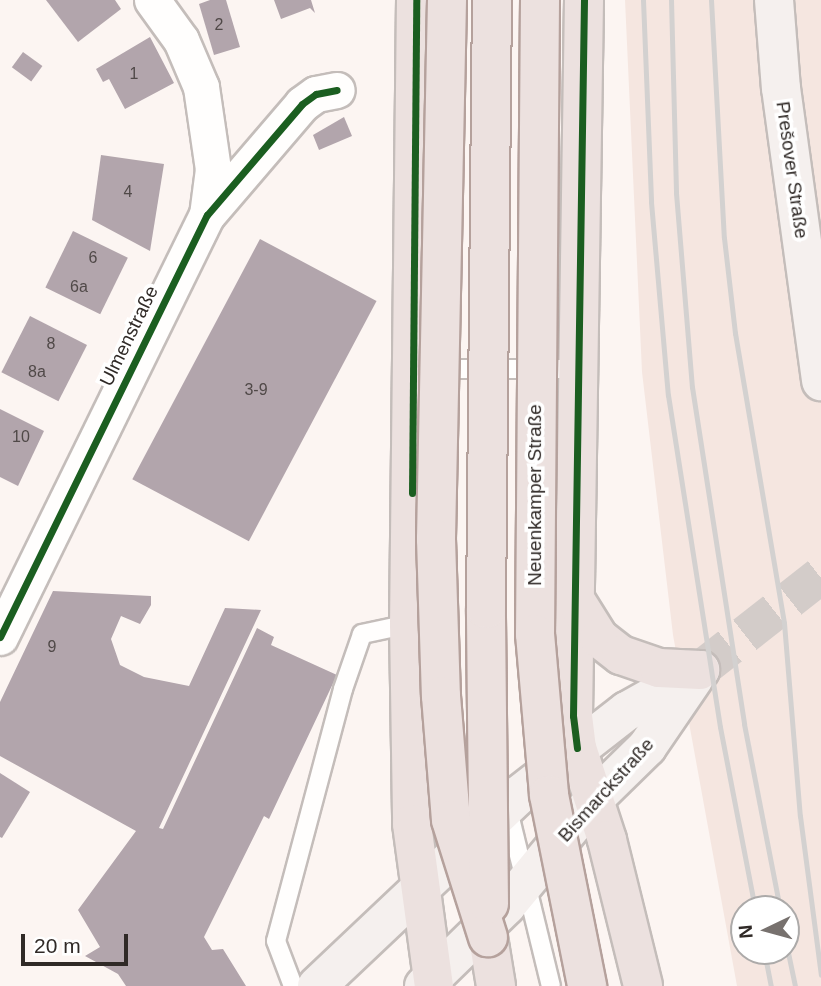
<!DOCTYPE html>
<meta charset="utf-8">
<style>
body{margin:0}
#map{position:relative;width:821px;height:986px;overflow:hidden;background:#fcf5f2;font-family:Helvetica,sans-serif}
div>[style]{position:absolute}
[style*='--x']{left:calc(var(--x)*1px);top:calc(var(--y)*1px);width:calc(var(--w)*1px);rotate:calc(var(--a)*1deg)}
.built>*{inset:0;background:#f5e6e0}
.building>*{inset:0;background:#b2a5ac;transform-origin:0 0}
.secondary-tunnel>*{height:38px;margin-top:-19px;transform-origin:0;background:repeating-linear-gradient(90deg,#d3ccc9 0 38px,transparent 0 57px)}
.roads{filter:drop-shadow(2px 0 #c4bdba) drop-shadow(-2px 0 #c4bdba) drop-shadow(0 2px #c4bdba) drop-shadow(0 -2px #c4bdba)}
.lane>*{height:18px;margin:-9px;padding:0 9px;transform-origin:9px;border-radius:9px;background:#fffefd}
.street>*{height:35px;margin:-17.5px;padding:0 17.5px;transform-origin:17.5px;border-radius:17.5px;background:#fffefd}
.secondary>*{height:38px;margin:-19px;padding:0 19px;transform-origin:19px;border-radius:19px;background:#f5f0ee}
.primary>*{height:38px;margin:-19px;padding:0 19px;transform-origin:19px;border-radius:19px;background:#ece1df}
.rail>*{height:5px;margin:-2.5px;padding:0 2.5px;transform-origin:2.5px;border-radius:2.5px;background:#d3d1d0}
.bridges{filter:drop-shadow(2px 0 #b5a19c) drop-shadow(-2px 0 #b5a19c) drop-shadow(0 2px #b5a19c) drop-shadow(0 -2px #b5a19c)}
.primary-bridge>*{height:38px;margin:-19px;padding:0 19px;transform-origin:19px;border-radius:19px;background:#ece1df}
.cycleway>*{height:7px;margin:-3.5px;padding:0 3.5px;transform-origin:3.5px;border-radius:3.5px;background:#1b5e20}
span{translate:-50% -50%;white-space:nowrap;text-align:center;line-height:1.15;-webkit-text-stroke:7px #fff;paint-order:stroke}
.number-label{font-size:16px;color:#504948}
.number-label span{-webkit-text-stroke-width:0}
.street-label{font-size:19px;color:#302a27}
.north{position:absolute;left:730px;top:895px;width:70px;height:70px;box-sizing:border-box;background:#fff;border:2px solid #acaaa9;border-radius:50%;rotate:265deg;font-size:19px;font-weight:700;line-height:28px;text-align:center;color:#302a27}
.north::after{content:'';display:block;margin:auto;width:24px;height:32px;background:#77716e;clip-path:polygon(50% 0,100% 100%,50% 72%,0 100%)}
.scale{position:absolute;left:21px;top:934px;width:107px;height:32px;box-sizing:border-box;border:4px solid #302a27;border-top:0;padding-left:9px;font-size:21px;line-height:24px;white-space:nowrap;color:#302a27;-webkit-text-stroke:5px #fff;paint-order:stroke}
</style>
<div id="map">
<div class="built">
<i style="clip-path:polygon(evenodd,625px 0,821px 0,821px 986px,737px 986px,673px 635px,642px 372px,625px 0,744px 909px,786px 909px,786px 951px,744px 951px,744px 909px)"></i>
</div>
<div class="building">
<i style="clip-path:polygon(46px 0,115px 0,121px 9px,78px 42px)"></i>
<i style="clip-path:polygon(210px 0,226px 0,240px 47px,214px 55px,199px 4px)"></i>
<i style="clip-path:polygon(274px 0,311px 0,315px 13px,310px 8px,281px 19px)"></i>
<i style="clip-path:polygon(150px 37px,174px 83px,125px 109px,109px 79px,103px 82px,96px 69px)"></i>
<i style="left:23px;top:52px;width:24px;height:19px;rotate:36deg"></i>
<i style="clip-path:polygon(344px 117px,352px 136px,319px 150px,313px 135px)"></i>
<i style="clip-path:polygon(101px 155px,164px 164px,150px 251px,92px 220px)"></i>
<i style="left:73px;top:231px;width:61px;height:63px;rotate:26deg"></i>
<i style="left:260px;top:239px;width:132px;height:272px;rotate:28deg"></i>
<i style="left:30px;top:316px;width:64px;height:63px;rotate:27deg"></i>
<i style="clip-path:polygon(0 409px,44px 431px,18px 486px,0 477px)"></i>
<i style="clip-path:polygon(53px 591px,151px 596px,151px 605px,140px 624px,121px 616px,111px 639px,120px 665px,144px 677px,189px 686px,225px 608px,261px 610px,159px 828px,163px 829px,257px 628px,274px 637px,271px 645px,337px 675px,269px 819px,264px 816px,204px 937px,212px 950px,223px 949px,246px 986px,126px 986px,118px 974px,85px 956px,100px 947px,78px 910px,136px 831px,0 756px,0 702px)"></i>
<i style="clip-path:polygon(0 773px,30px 792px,2px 838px,0 837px)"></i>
</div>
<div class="secondary-tunnel">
<i style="--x:700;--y:670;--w:154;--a:-38.1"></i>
</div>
<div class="roads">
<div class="lane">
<i style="--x:435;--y:369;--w:142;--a:0"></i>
<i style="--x:507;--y:806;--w:185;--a:76.3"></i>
<i style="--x:293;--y:986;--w:48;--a:-110.7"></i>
<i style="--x:276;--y:941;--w:261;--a:-75.1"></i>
<i style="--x:343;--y:689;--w:58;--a:-70.9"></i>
<i style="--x:362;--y:634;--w:48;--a:-12"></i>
</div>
<div class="street">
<i style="--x:152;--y:0;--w:49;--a:54.1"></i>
<i style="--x:181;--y:40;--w:51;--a:66.9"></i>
<i style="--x:201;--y:87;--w:83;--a:81.7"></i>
<i style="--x:213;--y:169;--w:46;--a:97.4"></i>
<i style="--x:0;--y:637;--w:470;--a:-63.9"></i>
<i style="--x:207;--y:215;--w:146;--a:-49.4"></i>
<i style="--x:302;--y:104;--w:17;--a:-36"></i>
<i style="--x:316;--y:94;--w:21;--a:-11"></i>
</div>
<div class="secondary">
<i style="--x:774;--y:0;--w:88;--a:85.5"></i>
<i style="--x:781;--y:88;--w:296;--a:82.2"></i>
<i style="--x:317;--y:986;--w:278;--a:-43.4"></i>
<i style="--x:519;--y:795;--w:137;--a:-37.9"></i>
<i style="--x:627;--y:711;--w:84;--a:-29.3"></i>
<i style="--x:424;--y:986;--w:115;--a:-44.3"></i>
<i style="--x:506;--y:906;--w:140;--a:-50.5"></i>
<i style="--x:595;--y:798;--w:73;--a:-44.4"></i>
<i style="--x:647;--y:747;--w:83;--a:-55.7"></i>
</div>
<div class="primary">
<i style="--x:416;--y:0;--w:624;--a:90.64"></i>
<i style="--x:409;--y:624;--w:200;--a:89.1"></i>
<i style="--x:412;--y:824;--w:163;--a:82.3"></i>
<i style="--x:584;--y:0;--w:716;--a:90.88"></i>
<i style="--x:573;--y:716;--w:32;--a:83"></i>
<i style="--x:577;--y:748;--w:97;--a:71.9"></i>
<i style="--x:607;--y:840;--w:150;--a:76.1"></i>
<i style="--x:576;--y:601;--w:44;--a:58.1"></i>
<i style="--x:599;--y:638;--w:28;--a:38"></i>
<i style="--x:621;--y:655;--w:40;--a:18.9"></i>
<i style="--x:659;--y:668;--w:41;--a:2.8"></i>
<i style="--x:488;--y:937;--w:50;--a:80.7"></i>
</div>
</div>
<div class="rail">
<i style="--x:643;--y:0;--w:202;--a:87.7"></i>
<i style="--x:651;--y:202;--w:194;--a:85"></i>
<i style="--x:668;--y:395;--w:336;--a:81.1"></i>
<i style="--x:720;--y:727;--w:185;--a:79.1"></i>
<i style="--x:671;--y:0;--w:193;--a:88.5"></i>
<i style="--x:676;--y:193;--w:195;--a:85.3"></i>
<i style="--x:692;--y:387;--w:341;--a:81.2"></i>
<i style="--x:744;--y:724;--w:188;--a:79"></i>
<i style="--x:711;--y:0;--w:238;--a:86.9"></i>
<i style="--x:724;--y:238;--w:96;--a:83.4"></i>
<i style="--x:735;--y:333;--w:294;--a:80.4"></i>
<i style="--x:784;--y:623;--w:194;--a:85.3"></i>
<i style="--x:800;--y:816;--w:160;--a:82.5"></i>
<i style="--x:786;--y:943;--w:44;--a:78.2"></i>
<i style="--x:764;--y:951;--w:36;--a:79"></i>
</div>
<div class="bridges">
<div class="primary-bridge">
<i style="--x:447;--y:0;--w:539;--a:91.17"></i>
<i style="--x:436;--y:539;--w:157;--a:88.2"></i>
<i style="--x:441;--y:696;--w:124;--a:85.4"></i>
<i style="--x:451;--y:820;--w:123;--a:72.5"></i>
<i style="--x:540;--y:0;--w:634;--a:90.45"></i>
<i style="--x:535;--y:634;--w:162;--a:85"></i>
<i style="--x:549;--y:795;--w:195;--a:78.7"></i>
<i style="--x:489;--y:904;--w:295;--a:-90.6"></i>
<i style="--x:486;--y:609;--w:609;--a:-89.44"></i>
</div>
</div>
<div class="cycleway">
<i style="--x:412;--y:493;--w:493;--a:-89.5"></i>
<i style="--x:0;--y:637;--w:470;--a:-63.9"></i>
<i style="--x:207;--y:215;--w:146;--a:-49.4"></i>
<i style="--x:302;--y:104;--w:17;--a:-36"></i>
<i style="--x:316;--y:94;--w:21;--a:-11"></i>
<i style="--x:577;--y:748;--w:32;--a:-97"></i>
<i style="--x:573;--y:716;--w:716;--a:-89.12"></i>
</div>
<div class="number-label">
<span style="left:219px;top:25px">2</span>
<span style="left:134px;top:74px">1</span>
<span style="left:128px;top:192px">4</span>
<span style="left:93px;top:258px">6</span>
<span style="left:79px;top:287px">6a</span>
<span style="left:51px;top:344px">8</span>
<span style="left:37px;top:372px">8a</span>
<span style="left:256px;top:390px">3-9</span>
<span style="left:21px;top:437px">10</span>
<span style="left:52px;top:647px">9</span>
</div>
<div class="street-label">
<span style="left:792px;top:170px;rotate:82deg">Prešover Straße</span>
<span style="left:129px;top:336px;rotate:-64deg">Ulmenstraße</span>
<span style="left:535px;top:495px;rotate:-90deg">Neuenkamper Straße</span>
<span style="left:606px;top:790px;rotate:-48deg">Bismarckstraße</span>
</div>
<div class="north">N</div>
<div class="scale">20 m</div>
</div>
